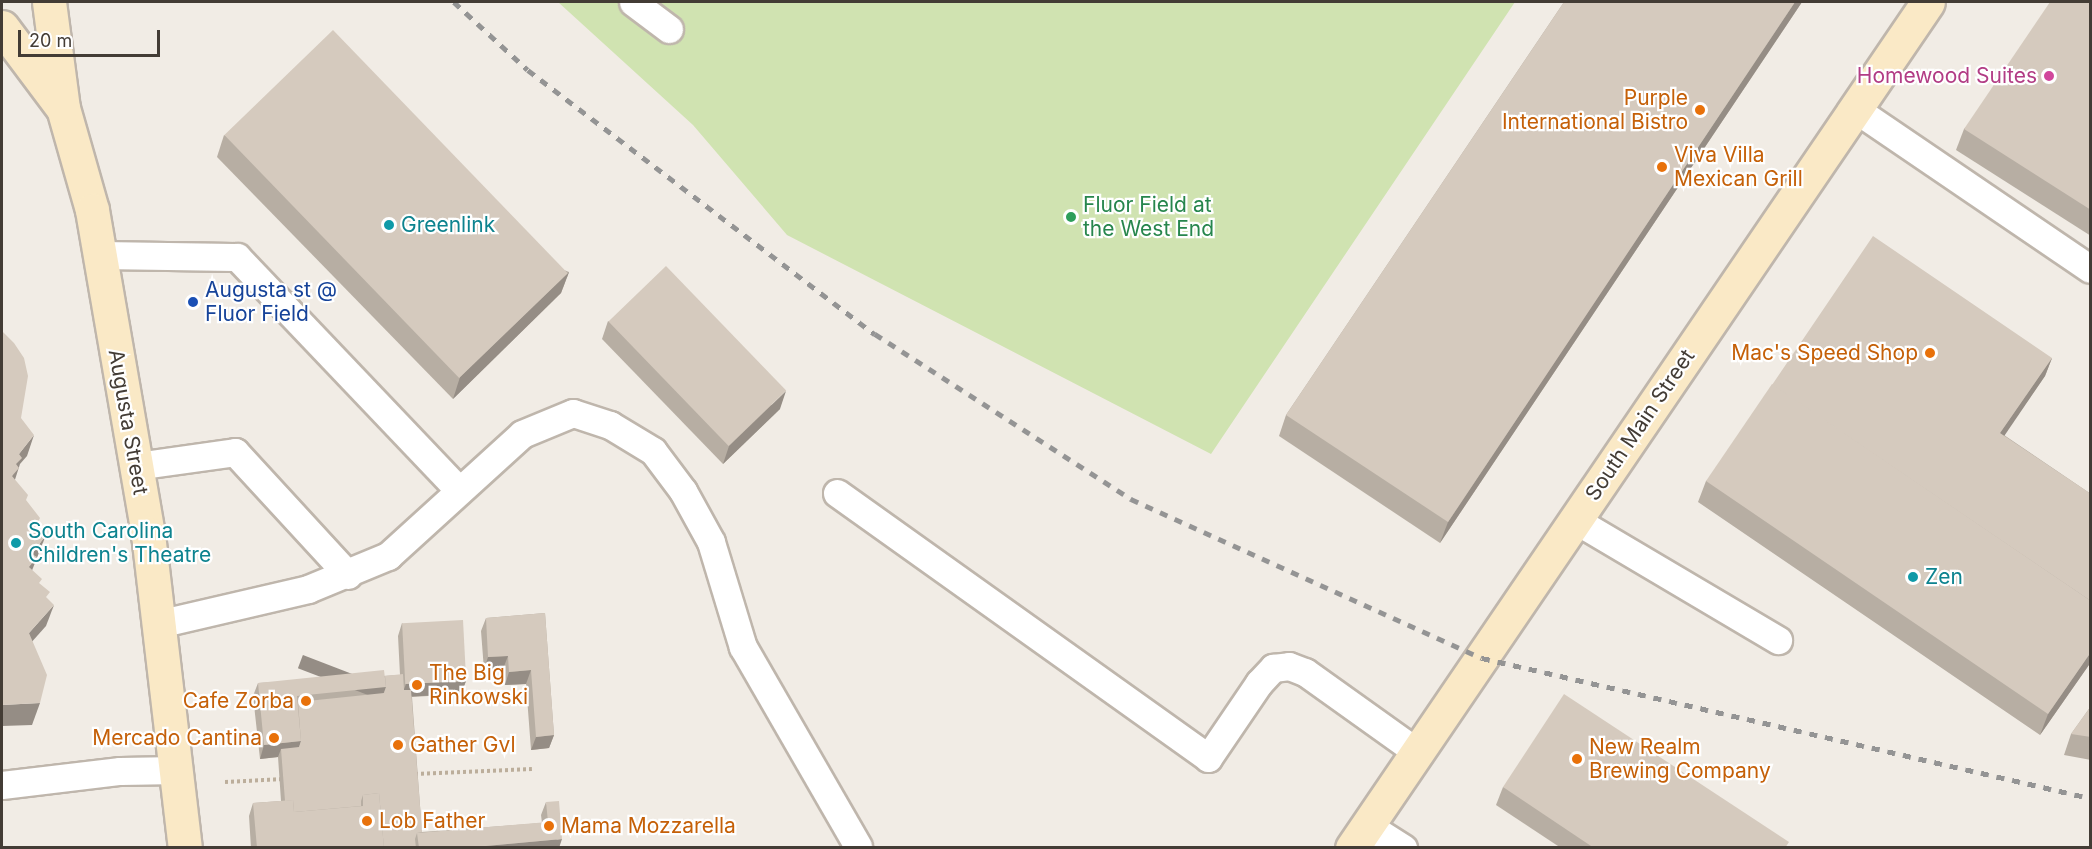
<!DOCTYPE html>
<style>
body{margin:0}
#map{position:relative;width:2092px;height:849px;overflow:hidden;background:#f1ece5;font-family:Inter,sans-serif}
div>[style]{position:absolute}
[style*='--x']{left:calc(var(--x)*1px);top:calc(var(--y)*1px);width:calc(var(--w)*1px);rotate:calc(var(--a)*1deg)}
.green>*{inset:0;background:#d0e3b1}
.path>*{height:4px;margin-top:-2px;transform-origin:0;background:repeating-linear-gradient(90deg,#bcae9b 0 3px,transparent 0 6px)}
.roads{filter:drop-shadow(2px 0 #bfb6ac) drop-shadow(-2px 0 #bfb6ac) drop-shadow(0 2px #bfb6ac) drop-shadow(0 -2px #bfb6ac)}
.lane>*{height:27px;margin:-13.5px;padding:0 13.5px;transform-origin:13.5px;border-radius:13.5px;background:#fff}
.secondary>*{height:33px;margin:-16.5px;padding:0 16.5px;transform-origin:16.5px;border-radius:16.5px;background:#fae9c6}
.rail>*{height:4.5px;margin-top:-2.25px;transform-origin:0;background:repeating-linear-gradient(90deg,#949494 0 8px,transparent 0 16px)}
.wall>*{inset:0;background:#b7aea3}
.shaded-wall>*{inset:0;background:#958d85;transform-origin:0 0}
.building>*{inset:0;background:#d5cabe;transform-origin:0 0}
.dots>*{width:16px;height:16px;translate:-50% -50%;box-sizing:border-box;border:3px solid #fff;border-radius:50%}
span{translate:-50% -50%;white-space:nowrap;text-align:center;line-height:1.15;-webkit-text-stroke:4.5px #fff;paint-order:stroke}
.hotel-label{font-size:21px;color:#b23c85}
.right{translate:-100% -50%;text-align:right}
.food-label{font-size:21px;color:#c56008}
.left{translate:0 -50%;text-align:left}
.leisure-label{font-size:21px;color:#27864d}
.culture-label{font-size:21px;color:#0d838f}
.transit-label{font-size:21px;color:#164399}
.street-label{font-size:21px;color:#433c35}
.frame{position:absolute;inset:0;border:3px solid #433c35;pointer-events:none}
.scale{position:absolute;left:18px;top:30px;width:142px;height:27px;box-sizing:border-box;border:3px solid #433c35;border-top:0;padding-left:8px;font-size:18px;line-height:21px;white-space:nowrap;color:#433c35;-webkit-text-stroke:4px #fff;paint-order:stroke}
</style>
<div id="map">
<div class="green">
<i style="clip-path:polygon(558px 2px,1515px 2px,1211px 454px,787px 235px,693px 125px)"></i>
</div>
<div class="path">
<i style="--x:415;--y:774;--w:117;--a:-2.4"></i>
<i style="--x:225;--y:782;--w:59;--a:-2.9"></i>
</div>
<div class="roads">
<div class="lane">
<i style="--x:633;--y:2;--w:45;--a:36.9"></i>
<i style="--x:1855;--y:109;--w:284;--a:34.2"></i>
<i style="--x:98;--y:255;--w:139;--a:0.8"></i>
<i style="--x:237;--y:257;--w:322;--a:46.4"></i>
<i style="--x:136;--y:466;--w:100;--a:-8"></i>
<i style="--x:235;--y:452;--w:167;--a:47.4"></i>
<i style="--x:837;--y:493;--w:456;--a:35.5"></i>
<i style="--x:1208;--y:758;--w:91;--a:-55.8"></i>
<i style="--x:1259;--y:683;--w:21;--a:-47"></i>
<i style="--x:1273;--y:668;--w:16;--a:-7"></i>
<i style="--x:1289;--y:666;--w:17;--a:21"></i>
<i style="--x:1305;--y:672;--w:138;--a:35.5"></i>
<i style="--x:1575;--y:520;--w:236;--a:30.6"></i>
<i style="--x:158;--y:624;--w:154;--a:-13.1"></i>
<i style="--x:308;--y:589;--w:87;--a:-22.4"></i>
<i style="--x:388;--y:556;--w:181;--a:-42.3"></i>
<i style="--x:522;--y:434;--w:55;--a:-22.4"></i>
<i style="--x:573;--y:413;--w:39;--a:18"></i>
<i style="--x:610;--y:425;--w:50;--a:31.2"></i>
<i style="--x:653;--y:451;--w:50;--a:53.1"></i>
<i style="--x:683;--y:491;--w:58;--a:61.2"></i>
<i style="--x:711;--y:542;--w:110;--a:73.1"></i>
<i style="--x:743;--y:647;--w:230;--a:60"></i>
<i style="--x:2;--y:785;--w:119;--a:-6.8"></i>
<i style="--x:120;--y:771;--w:58;--a:-1"></i>
<i style="--x:1367;--y:825;--w:43;--a:32.6"></i>
</div>
<div class="secondary">
<i style="--x:49;--y:2;--w:107;--a:82.5"></i>
<i style="--x:63;--y:108;--w:106;--a:74.1"></i>
<i style="--x:92;--y:210;--w:329;--a:80.2"></i>
<i style="--x:148;--y:534;--w:316;--a:83.3"></i>
<i style="--x:2;--y:27;--w:99;--a:53.2"></i>
<i style="--x:1352;--y:848;--w:1023;--a:-55.75"></i>
</div>
</div>
<div class="rail">
<i style="--x:454;--y:2;--w:100;--a:42.6"></i>
<i style="--x:528;--y:70;--w:436;--a:37.3"></i>
<i style="--x:875;--y:334;--w:305;--a:32.8"></i>
<i style="--x:1131;--y:499;--w:385;--a:24.4"></i>
<i style="--x:1482;--y:658;--w:624;--a:12.97"></i>
</div>
<div class="wall">
<i style="clip-path:polygon(1564px 2px,1802px 2px,1440px 543px,1279px 436px,1286px 415px)"></i>
<i style="clip-path:polygon(2091px 2px,2091px 236px,1956px 150px,1964px 129px)"></i>
<i style="clip-path:polygon(224px 135px,569px 272px,561px 293px,453px 399px,217px 157px)"></i>
<i style="clip-path:polygon(608px 321px,780px 409px,723px 464px,602px 339px)"></i>
<i style="clip-path:polygon(2052px 358px,2045px 376px,2004px 435px,2091px 494px,2091px 662px,2040px 735px,1698px 502px,1706px 481px)"></i>
<i style="clip-path:polygon(545px 613px,554px 735px,549px 748px,531px 750px,526px 684px,505px 685px,503px 669px,484px 670px,481px 631px,486px 618px)"></i>
<i style="clip-path:polygon(402px 623px,466px 681px,461px 694px,412px 697px,422px 832px,542px 823px,541px 815px,546px 802px,559px 848px,251px 848px,249px 816px,253px 803px,281px 801px,278px 757px,260px 759px,253px 696px,258px 683px,400px 675px,398px 636px)"></i>
<i style="clip-path:polygon(2091px 706px,2091px 760px,2064px 755px,2071px 734px)"></i>
<i style="clip-path:polygon(1503px 787px,1787px 848px,1561px 848px,1496px 805px)"></i>
</div>
<div class="shaded-wall">
<i style="clip-path:polygon(1795px 2px,1802px 2px,1440px 543px,1448px 522px)"></i>
<i style="clip-path:polygon(569px 272px,561px 293px,453px 399px,460px 377px)"></i>
<i style="clip-path:polygon(2052px 358px,2045px 376px,1994px 451px,2000px 433px)"></i>
<i style="clip-path:polygon(786px 391px,780px 409px,723px 464px,729px 446px)"></i>
<i style="clip-path:polygon(34px 435px,27px 456px,20px 464px,12px 489px,12px 476px,19px 454px)"></i>
<i style="clip-path:polygon(46px 535px,29px 578px,21px 589px,32px 554px)"></i>
<i style="clip-path:polygon(54px 605px,46px 626px,21px 654px,29px 633px)"></i>
<i style="clip-path:polygon(2091px 652px,2091px 662px,2040px 735px,2048px 714px)"></i>
<i style="clip-path:polygon(508px 656px,503px 669px,484px 670px,488px 657px)"></i>
<i style="clip-path:polygon(531px 670px,526px 684px,505px 685px,509px 672px)"></i>
<i style="clip-path:polygon(466px 681px,461px 694px,401px 697px,406px 684px)"></i>
<i style="left:386px;top:687px;width:14px;height:89px;rotate:111deg"></i>
<i style="clip-path:polygon(40px 703px,32px 725px,2px 726px,2px 705px)"></i>
<i style="clip-path:polygon(554px 735px,549px 748px,531px 750px,536px 737px)"></i>
<i style="clip-path:polygon(301px 741px,297px 754px,281px 749px,278px 757px,260px 759px,264px 745px)"></i>
<i style="clip-path:polygon(562px 839px,559px 848px,464px 848px)"></i>
</div>
<div class="building">
<i style="clip-path:polygon(1564px 2px,1795px 2px,1448px 522px,1286px 415px)"></i>
<i style="clip-path:polygon(2050px 2px,2091px 2px,2091px 210px,1964px 129px)"></i>
<i style="left:333px;top:30px;width:338px;height:151px;rotate:46deg"></i>
<i style="clip-path:polygon(1873px 236px,2052px 358px,2000px 433px,2091px 494px,2091px 601px,1772px 385px)"></i>
<i style="left:666px;top:266px;width:173px;height:80px;rotate:46deg"></i>
<i style="clip-path:polygon(2px 331px,14px 343px,24px 358px,28px 376px,21px 418px,34px 435px,19px 454px,22px 458px,16px 464px,19px 468px,12px 476px,28px 495px,26px 500px,40px 518px,36px 526px,46px 535px,32px 554px,37px 557px,29px 567px,42px 579px,39px 583px,50px 592px,46px 597px,54px 605px,29px 633px,47px 675px,40px 703px,2px 705px)"></i>
<i style="clip-path:polygon(1772px 384px,2091px 601px,2091px 652px,2048px 714px,1706px 481px)"></i>
<i style="clip-path:polygon(545px 613px,554px 735px,536px 737px,531px 670px,509px 672px,508px 656px,488px 657px,486px 618px)"></i>
<i style="left:463px;top:620px;width:61px;height:61px;rotate:87deg"></i>
<i style="clip-path:polygon(384px 670px,386px 687px,297px 696px,301px 741px,264px 745px,258px 683px)"></i>
<i style="clip-path:polygon(403px 674px,404px 690px,411px 690px,422px 832px,417px 833px,415px 839px,416px 848px,384px 848px,379px 793px,363px 795px,361px 801px,361px 806px,294px 812px,293px 800px,285px 801px,281px 749px,299px 747px,301px 741px,298px 702px,384px 693px,386px 687px,385px 676px)"></i>
<i style="clip-path:polygon(1564px 694px,1789px 842px,1785px 848px,1594px 848px,1503px 787px)"></i>
<i style="clip-path:polygon(2091px 706px,2091px 737px,2071px 734px)"></i>
<i style="clip-path:polygon(379px 793px,384px 848px,257px 848px,253px 803px,293px 800px,294px 812px,363px 806px,363px 795px)"></i>
<i style="clip-path:polygon(559px 801px,562px 839px,464px 848px,419px 848px,417px 833px,548px 822px,546px 802px)"></i>
</div>
<div class="dots">
<i style="left:2049px;top:76px;background:#d1479c"></i>
<i style="left:1700px;top:110px;background:#e8710a"></i>
<i style="left:1662px;top:167px;background:#e8710a"></i>
<i style="left:1071px;top:217px;background:#2e9e5b"></i>
<i style="left:389px;top:225px;background:#0f9aa8"></i>
<i style="left:193px;top:302px;background:#1a4fb4"></i>
<i style="left:1930px;top:353px;background:#e8710a"></i>
<i style="left:16px;top:543px;background:#0f9aa8"></i>
<i style="left:1913px;top:577px;background:#0f9aa8"></i>
<i style="left:417px;top:685px;background:#e8710a"></i>
<i style="left:306px;top:701px;background:#e8710a"></i>
<i style="left:274px;top:738px;background:#e8710a"></i>
<i style="left:398px;top:745px;background:#e8710a"></i>
<i style="left:1577px;top:759px;background:#e8710a"></i>
<i style="left:367px;top:821px;background:#e8710a"></i>
<i style="left:549px;top:826px;background:#e8710a"></i>
</div>
<div class="hotel-label">
<span class="right" style="left:2037px;top:76px">Homewood Suites</span>
</div>
<div class="food-label">
<span class="right" style="left:1688px;top:110px">Purple<br>International Bistro</span>
<span class="left" style="left:1674px;top:167px">Viva Villa<br>Mexican Grill</span>
<span class="right" style="left:1918px;top:353px">Mac's Speed Shop</span>
<span class="left" style="left:429px;top:685px">The Big<br>Rinkowski</span>
<span class="right" style="left:294px;top:701px">Cafe Zorba</span>
<span class="right" style="left:262px;top:738px">Mercado Cantina</span>
<span class="left" style="left:410px;top:745px">Gather Gvl</span>
<span class="left" style="left:1589px;top:759px">New Realm<br>Brewing Company</span>
<span class="left" style="left:379px;top:821px">Lob Father</span>
<span class="left" style="left:561px;top:826px">Mama Mozzarella</span>
</div>
<div class="leisure-label">
<span class="left" style="left:1083px;top:217px">Fluor Field at<br>the West End</span>
</div>
<div class="culture-label">
<span class="left" style="left:401px;top:225px">Greenlink</span>
<span class="left" style="left:28px;top:543px">South Carolina<br>Children's Theatre</span>
<span class="left" style="left:1925px;top:577px">Zen</span>
</div>
<div class="transit-label">
<span class="left" style="left:205px;top:302px">Augusta st @<br>Fluor Field</span>
</div>
<div class="street-label">
<span style="left:128px;top:422px;rotate:80deg">Augusta Street</span>
<span style="left:1640px;top:425px;rotate:-56deg">South Main Street</span>
</div>
<div class="frame"></div>
<div class="scale">20 m</div>
</div>
